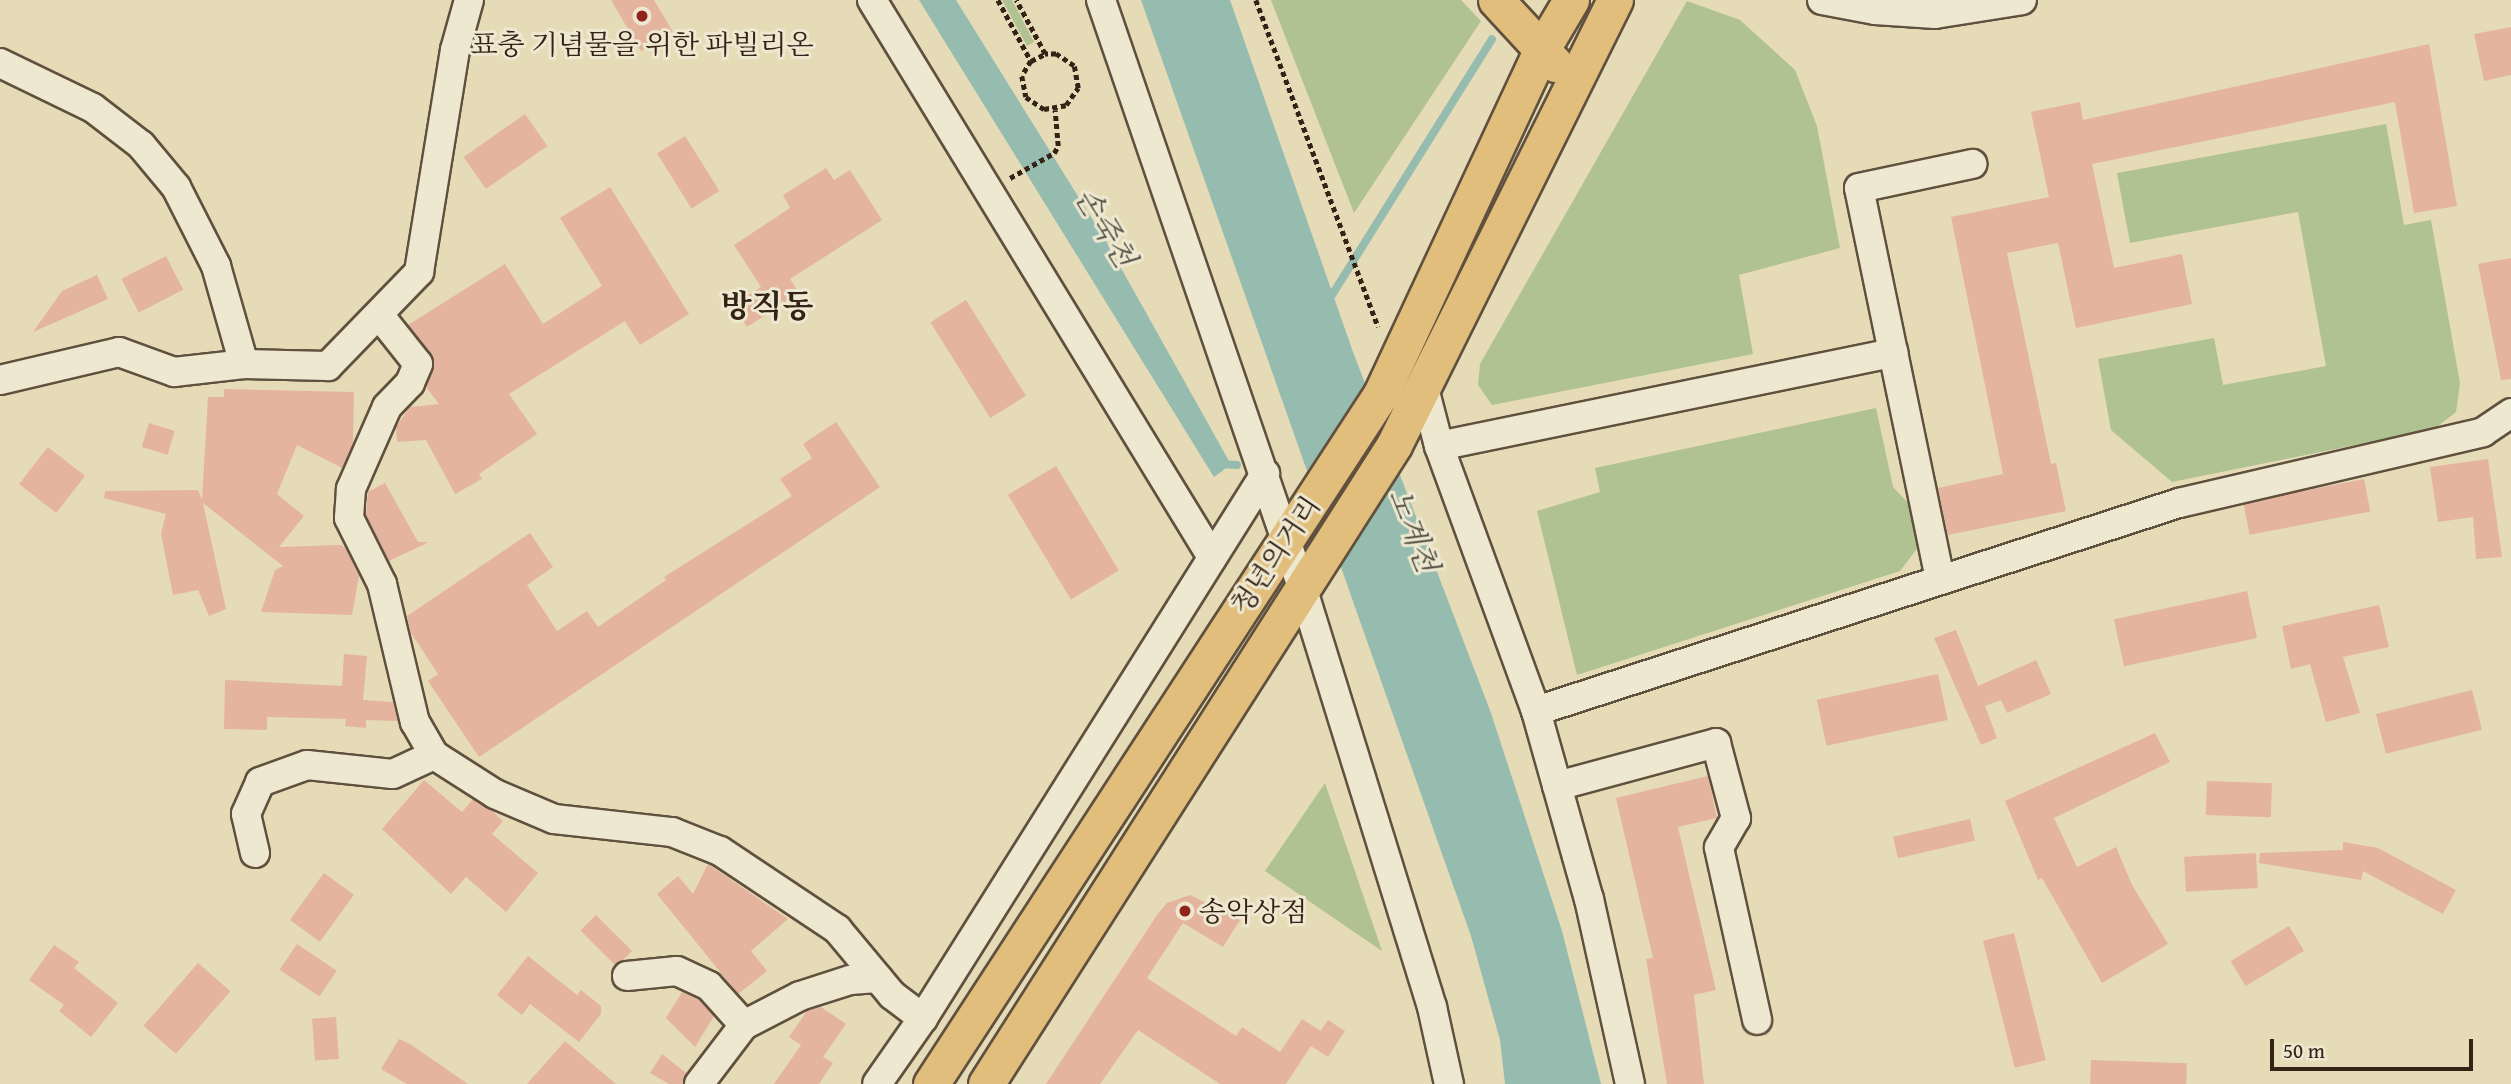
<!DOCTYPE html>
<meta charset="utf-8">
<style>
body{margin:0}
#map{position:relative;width:2511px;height:1084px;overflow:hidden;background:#e5dbb7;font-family:"Gentium Book Plus","Noto Serif KR",serif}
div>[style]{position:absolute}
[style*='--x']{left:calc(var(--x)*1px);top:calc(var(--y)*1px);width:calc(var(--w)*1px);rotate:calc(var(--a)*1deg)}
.green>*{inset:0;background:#b0c192}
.water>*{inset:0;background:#96bbaf}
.stream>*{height:8px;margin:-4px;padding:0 4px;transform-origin:4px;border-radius:4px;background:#96bbaf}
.building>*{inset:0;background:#e5b49e;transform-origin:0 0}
.path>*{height:4.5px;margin-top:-2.25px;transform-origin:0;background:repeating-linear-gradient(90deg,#342216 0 5px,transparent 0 8.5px)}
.roads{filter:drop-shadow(2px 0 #60503e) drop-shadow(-2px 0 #60503e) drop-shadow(0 2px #60503e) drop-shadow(0 -2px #60503e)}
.minor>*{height:28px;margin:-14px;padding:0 14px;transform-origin:14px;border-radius:14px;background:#eee8d0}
.major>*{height:35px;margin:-17.5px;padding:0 17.5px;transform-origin:17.5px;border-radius:17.5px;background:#e2be7c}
.dots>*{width:19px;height:19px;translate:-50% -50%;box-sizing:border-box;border:4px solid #eee8d0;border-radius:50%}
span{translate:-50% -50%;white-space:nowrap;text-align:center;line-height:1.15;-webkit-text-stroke:6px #eee8d0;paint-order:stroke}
.poi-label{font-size:28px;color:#342216}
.left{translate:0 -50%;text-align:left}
.street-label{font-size:28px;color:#342216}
.water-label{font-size:30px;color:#515044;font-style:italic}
.quarter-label{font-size:32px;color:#342216;font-weight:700}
.scale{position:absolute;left:2270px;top:1039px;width:203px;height:32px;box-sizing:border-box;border:4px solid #342216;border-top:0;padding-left:9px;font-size:21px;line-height:24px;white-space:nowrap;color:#342216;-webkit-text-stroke:5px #eee8d0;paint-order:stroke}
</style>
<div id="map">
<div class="green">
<i style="clip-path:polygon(1002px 0,1012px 0,1034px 42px,1027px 46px)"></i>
<i style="clip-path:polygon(1271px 0,1461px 0,1481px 21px,1354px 213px)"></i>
<i style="clip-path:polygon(1687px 1px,1740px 20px,1795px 70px,1817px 126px,1840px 248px,1739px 275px,1753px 354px,1492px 405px,1478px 385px,1480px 364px)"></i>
<i style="clip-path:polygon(2386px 124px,2404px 225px,2431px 220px,2460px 383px,2456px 412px,2434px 429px,2172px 482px,2111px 430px,2098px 359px,2214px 338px,2223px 385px,2326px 366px,2298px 212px,2130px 243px,2117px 173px)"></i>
<i style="clip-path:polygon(1876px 408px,1893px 487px,1912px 507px,1919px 546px,1900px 571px,1577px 675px,1537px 511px,1600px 492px,1595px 468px)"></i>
<i style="clip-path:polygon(1325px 783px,1382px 951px,1265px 871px)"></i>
</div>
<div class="water">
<i style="clip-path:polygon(919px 0,956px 0,1107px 243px,1229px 461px,1225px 469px,1214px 477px)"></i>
<i style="clip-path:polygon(1141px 0,1230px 0,1353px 352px,1491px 713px,1562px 931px,1601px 1084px,1505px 1084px,1500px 1040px,1471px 936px)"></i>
</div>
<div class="stream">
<i style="--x:1327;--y:303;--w:311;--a:-58"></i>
<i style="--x:1219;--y:464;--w:18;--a:3"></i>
</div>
<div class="building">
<i style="clip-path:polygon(611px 0,654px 0,673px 32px,641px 51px)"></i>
<i style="clip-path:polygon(2511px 27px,2511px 75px,2484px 81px,2474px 34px)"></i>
<i style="clip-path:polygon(2429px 44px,2457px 206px,2414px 213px,2395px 102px,2092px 164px,2114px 268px,2182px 254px,2192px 304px,2076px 328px,2058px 243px,2007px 253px,2051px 464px,2056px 463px,2066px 511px,1948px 535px,1938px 488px,2003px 474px,1951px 217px,2049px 197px,2031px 112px,2080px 102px,2083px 120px)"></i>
<i style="left:525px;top:114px;width:39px;height:75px;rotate:55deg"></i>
<i style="left:685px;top:136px;width:65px;height:33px;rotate:58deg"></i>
<i style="clip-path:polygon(826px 168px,834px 180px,850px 170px,882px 220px,790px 279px,799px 293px,747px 327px,733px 305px,761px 287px,734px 245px,790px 208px,783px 195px)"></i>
<i style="clip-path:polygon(610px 187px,689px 314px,640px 345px,625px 321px,509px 394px,537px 434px,479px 474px,482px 479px,455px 494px,426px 440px,397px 442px,396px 427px,410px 407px,439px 404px,426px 387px,434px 361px,408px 325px,505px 264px,543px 324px,602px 286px,560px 218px)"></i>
<i style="left:166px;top:256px;width:38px;height:50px;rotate:63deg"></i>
<i style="clip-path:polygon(2511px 258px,2511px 379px,2501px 380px,2478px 264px)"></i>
<i style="clip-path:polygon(97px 275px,108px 299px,33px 332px,62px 291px)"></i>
<i style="left:966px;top:300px;width:113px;height:42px;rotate:58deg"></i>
<i style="clip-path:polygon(224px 389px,354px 392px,353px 444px,342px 468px,297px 445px,277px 494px,304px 516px,279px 547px,341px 545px,346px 549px,359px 576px,352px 615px,261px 612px,275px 570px,283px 566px,203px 503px,226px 609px,209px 616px,198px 590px,173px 595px,161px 534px,166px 514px,104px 498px,105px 491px,198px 490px,202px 500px,208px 397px,224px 397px)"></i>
<i style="clip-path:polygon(836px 422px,880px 487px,479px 757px,428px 681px,438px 674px,411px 633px,407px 616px,530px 533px,553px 567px,527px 585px,557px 631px,587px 611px,598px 627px,666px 580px,664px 577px,792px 496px,780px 479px,812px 458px,803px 444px)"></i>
<i style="left:149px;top:423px;width:27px;height:25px;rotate:17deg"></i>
<i style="left:48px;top:447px;width:47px;height:47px;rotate:38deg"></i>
<i style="clip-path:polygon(2488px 459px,2502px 557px,2476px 559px,2473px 517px,2438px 522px,2430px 467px)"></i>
<i style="left:1056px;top:466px;width:122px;height:56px;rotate:59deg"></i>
<i style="left:2364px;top:479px;width:33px;height:123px;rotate:79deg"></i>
<i style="clip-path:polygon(385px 483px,418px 542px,429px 542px,389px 561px,366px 515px,368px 492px)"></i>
<i style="left:2247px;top:591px;width:48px;height:136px;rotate:78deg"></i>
<i style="clip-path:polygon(2379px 605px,2389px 647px,2343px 657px,2360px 713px,2326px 722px,2310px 664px,2291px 669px,2282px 626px)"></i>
<i style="clip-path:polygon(1956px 630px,1978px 686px,2036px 660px,2051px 694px,2007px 713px,2001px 700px,1985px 706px,1997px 738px,1981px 745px,1934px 638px)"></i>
<i style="clip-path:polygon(344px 654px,367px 656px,363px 700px,393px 702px,398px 721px,366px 720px,366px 728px,345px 726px,346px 719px,267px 717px,267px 730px,224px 729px,225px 680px,342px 686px)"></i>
<i style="left:1938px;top:674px;width:47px;height:124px;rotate:78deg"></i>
<i style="left:2472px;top:690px;width:41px;height:99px;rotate:76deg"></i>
<i style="clip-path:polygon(2155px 733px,2170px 762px,2054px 818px,2077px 867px,2116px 847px,2132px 885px,2168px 944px,2102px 983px,2042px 878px,2038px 880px,2005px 801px)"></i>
<i style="clip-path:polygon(1708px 776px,1717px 818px,1678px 827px,1716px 990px,1694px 995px,1704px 1084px,1667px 1084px,1646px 959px,1653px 958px,1616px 798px)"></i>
<i style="clip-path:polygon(424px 780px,462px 812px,473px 799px,491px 810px,503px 821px,492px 834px,538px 873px,506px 912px,466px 877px,451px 894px,382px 829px)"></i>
<i style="left:2207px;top:781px;width:65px;height:34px;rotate:2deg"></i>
<i style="left:1970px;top:819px;width:22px;height:79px;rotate:77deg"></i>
<i style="clip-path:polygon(2343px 842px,2378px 848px,2456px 890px,2443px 914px,2363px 871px,2361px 880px,2259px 863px,2260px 853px,2343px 850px)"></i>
<i style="left:2256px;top:853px;width:35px;height:72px;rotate:87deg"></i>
<i style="clip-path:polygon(708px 864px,788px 919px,751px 951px,767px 971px,738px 994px,657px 894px,678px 876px,693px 894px)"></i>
<i style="left:324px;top:873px;width:37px;height:58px;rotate:36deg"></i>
<i style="clip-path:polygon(1190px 895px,1240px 920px,1223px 947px,1183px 923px,1147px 978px,1236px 1036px,1242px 1027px,1280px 1052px,1302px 1019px,1321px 1031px,1316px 1038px,1328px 1020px,1345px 1031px,1328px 1057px,1311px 1046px,1286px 1084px,1220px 1084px,1138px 1030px,1100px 1084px,1046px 1084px,1157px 915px,1167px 903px)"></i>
<i style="left:596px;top:915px;width:51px;height:22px;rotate:45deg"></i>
<i style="left:2289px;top:926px;width:29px;height:68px;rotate:59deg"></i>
<i style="left:2014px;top:933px;width:131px;height:32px;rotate:76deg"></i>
<i style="left:297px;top:944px;width:48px;height:31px;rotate:34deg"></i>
<i style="clip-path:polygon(54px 945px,79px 962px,74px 968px,118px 1003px,91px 1037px,59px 1011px,64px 1005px,29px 980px)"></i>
<i style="clip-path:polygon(528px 956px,577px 995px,581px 990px,601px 1006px,601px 1014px,579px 1042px,530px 1004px,522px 1015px,497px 995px)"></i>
<i style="left:198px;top:963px;width:43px;height:83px;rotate:41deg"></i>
<i style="clip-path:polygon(682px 992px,699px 1000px,714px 1016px,695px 1047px,666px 1018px)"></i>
<i style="clip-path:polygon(821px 1007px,846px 1024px,823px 1057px,833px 1063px,819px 1084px,774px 1084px,801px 1045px,789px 1037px,807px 1011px)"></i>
<i style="left:336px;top:1017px;width:42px;height:24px;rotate:86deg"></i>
<i style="clip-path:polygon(399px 1039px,410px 1044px,468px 1084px,407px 1084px,381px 1069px)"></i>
<i style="clip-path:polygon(565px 1041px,616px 1084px,527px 1084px)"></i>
<i style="clip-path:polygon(662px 1054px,686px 1073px,683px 1084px,669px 1084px,650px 1073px)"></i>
<i style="left:2091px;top:1060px;width:96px;height:24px;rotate:2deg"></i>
</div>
<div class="path">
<i style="--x:998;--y:0;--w:69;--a:61.6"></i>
<i style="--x:1031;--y:61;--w:17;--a:121"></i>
<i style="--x:1022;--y:76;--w:21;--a:79"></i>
<i style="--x:1026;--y:97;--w:22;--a:34"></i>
<i style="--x:1044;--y:109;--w:22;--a:-10"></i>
<i style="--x:1066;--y:105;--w:21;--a:-55"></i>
<i style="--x:1078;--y:88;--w:22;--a:-100"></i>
<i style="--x:1074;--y:66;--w:22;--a:-146"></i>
<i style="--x:1056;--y:54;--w:11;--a:180"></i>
<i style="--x:1045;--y:54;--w:61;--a:-118.2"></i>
<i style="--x:1256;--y:0;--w:349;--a:69.5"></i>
<i style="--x:1031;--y:61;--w:16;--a:-27"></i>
<i style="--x:1010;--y:178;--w:51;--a:-29.6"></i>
<i style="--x:1054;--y:153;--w:8;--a:-60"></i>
<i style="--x:1058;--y:146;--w:36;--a:-95"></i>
</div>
<div class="roads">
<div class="minor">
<i style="--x:872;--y:0;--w:653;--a:58.6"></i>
<i style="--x:1101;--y:0;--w:620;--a:71.1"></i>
<i style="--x:1302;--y:587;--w:440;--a:72.8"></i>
<i style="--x:1432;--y:1007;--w:79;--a:77.6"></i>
<i style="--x:1822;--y:0;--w:54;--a:10.7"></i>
<i style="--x:1875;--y:10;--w:60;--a:3.8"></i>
<i style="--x:1935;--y:14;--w:88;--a:-9.1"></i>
<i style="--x:0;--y:63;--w:103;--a:25.8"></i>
<i style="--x:93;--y:108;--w:61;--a:37.6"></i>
<i style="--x:141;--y:145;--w:55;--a:50.2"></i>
<i style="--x:176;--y:187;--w:89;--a:63.1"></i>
<i style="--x:216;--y:266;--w:102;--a:74.1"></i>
<i style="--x:380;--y:316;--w:61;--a:51.6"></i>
<i style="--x:418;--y:364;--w:21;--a:113"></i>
<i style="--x:410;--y:383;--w:33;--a:134"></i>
<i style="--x:387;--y:407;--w:90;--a:113.7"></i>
<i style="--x:351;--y:489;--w:29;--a:94"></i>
<i style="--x:349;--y:518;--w:74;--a:63.4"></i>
<i style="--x:382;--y:584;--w:142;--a:76.6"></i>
<i style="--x:415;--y:722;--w:38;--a:60"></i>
<i style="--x:434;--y:755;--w:72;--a:32.6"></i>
<i style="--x:495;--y:794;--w:64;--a:23"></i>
<i style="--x:554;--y:819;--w:119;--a:6.3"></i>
<i style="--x:672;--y:832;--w:52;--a:21.6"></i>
<i style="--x:720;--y:851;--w:141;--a:33.7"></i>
<i style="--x:837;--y:929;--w:86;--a:50.2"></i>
<i style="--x:892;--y:995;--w:39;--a:37"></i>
<i style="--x:923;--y:1018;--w:80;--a:124.9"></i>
<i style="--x:0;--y:380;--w:122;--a:-13.2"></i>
<i style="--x:119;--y:352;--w:59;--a:20"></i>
<i style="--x:174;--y:372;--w:70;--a:-6.5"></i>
<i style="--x:244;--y:364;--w:84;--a:1.4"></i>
<i style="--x:328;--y:366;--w:131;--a:-45.9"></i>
<i style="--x:419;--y:272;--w:225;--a:-80.8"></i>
<i style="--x:455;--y:50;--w:52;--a:-74.4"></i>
<i style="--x:1424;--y:388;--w:60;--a:75.5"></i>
<i style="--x:1439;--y:446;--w:282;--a:69.9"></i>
<i style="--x:1536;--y:711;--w:195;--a:74.3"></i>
<i style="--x:1589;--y:899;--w:189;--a:77.5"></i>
<i style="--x:1439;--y:446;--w:464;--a:-11.6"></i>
<i style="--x:1940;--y:579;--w:399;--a:-101.7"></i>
<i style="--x:1859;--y:188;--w:116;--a:-12"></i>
<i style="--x:1536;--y:711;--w:676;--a:-17.93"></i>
<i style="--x:2179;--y:503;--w:312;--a:-13.1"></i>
<i style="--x:2483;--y:432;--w:34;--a:-34"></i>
<i style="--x:1557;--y:786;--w:165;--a:-15.1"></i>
<i style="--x:1716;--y:743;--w:78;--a:75.1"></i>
<i style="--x:1736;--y:818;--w:34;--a:120"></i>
<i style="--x:1719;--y:848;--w:176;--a:77.5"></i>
<i style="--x:255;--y:853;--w:40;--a:-103"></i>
<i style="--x:246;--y:814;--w:35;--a:-66"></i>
<i style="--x:260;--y:782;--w:50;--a:-19.9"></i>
<i style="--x:307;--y:765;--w:86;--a:6"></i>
<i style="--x:393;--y:774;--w:45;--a:-24.9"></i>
<i style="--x:627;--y:976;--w:50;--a:-5.7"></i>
<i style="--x:677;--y:971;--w:35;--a:25"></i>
<i style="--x:709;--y:986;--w:52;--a:48.1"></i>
<i style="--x:923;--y:1018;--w:643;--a:-57.84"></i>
<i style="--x:699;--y:1084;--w:74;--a:-52.7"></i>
<i style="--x:744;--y:1025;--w:63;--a:-27.4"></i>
<i style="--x:800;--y:996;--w:52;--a:-17.7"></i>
<i style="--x:850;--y:980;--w:28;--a:-4"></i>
</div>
<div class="major">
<i style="--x:1496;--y:0;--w:87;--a:47.3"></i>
<i style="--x:931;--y:1084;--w:824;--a:-56.89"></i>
<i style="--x:1381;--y:394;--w:381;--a:-65"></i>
<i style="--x:1542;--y:49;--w:57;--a:-59.4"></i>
<i style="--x:986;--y:1084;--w:758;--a:-57.44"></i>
<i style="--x:1394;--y:445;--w:497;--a:-63.6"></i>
</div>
</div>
<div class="dots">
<i style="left:642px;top:16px;background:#8f2418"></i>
<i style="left:1185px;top:911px;background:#8f2418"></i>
</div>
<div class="poi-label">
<span style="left:642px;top:44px">표충 기념물을 위한 파빌리온</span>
<span class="left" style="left:1199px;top:911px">송악상점</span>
</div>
<div class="street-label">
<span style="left:1275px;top:555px;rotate:-56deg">청년의거리</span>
</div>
<div class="water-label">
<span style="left:1106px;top:227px;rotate:59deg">손죽천</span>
<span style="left:1414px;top:530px;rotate:69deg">노계천</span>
</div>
<div class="quarter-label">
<span style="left:767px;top:306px">방직동</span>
</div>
<div class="scale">50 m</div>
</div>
